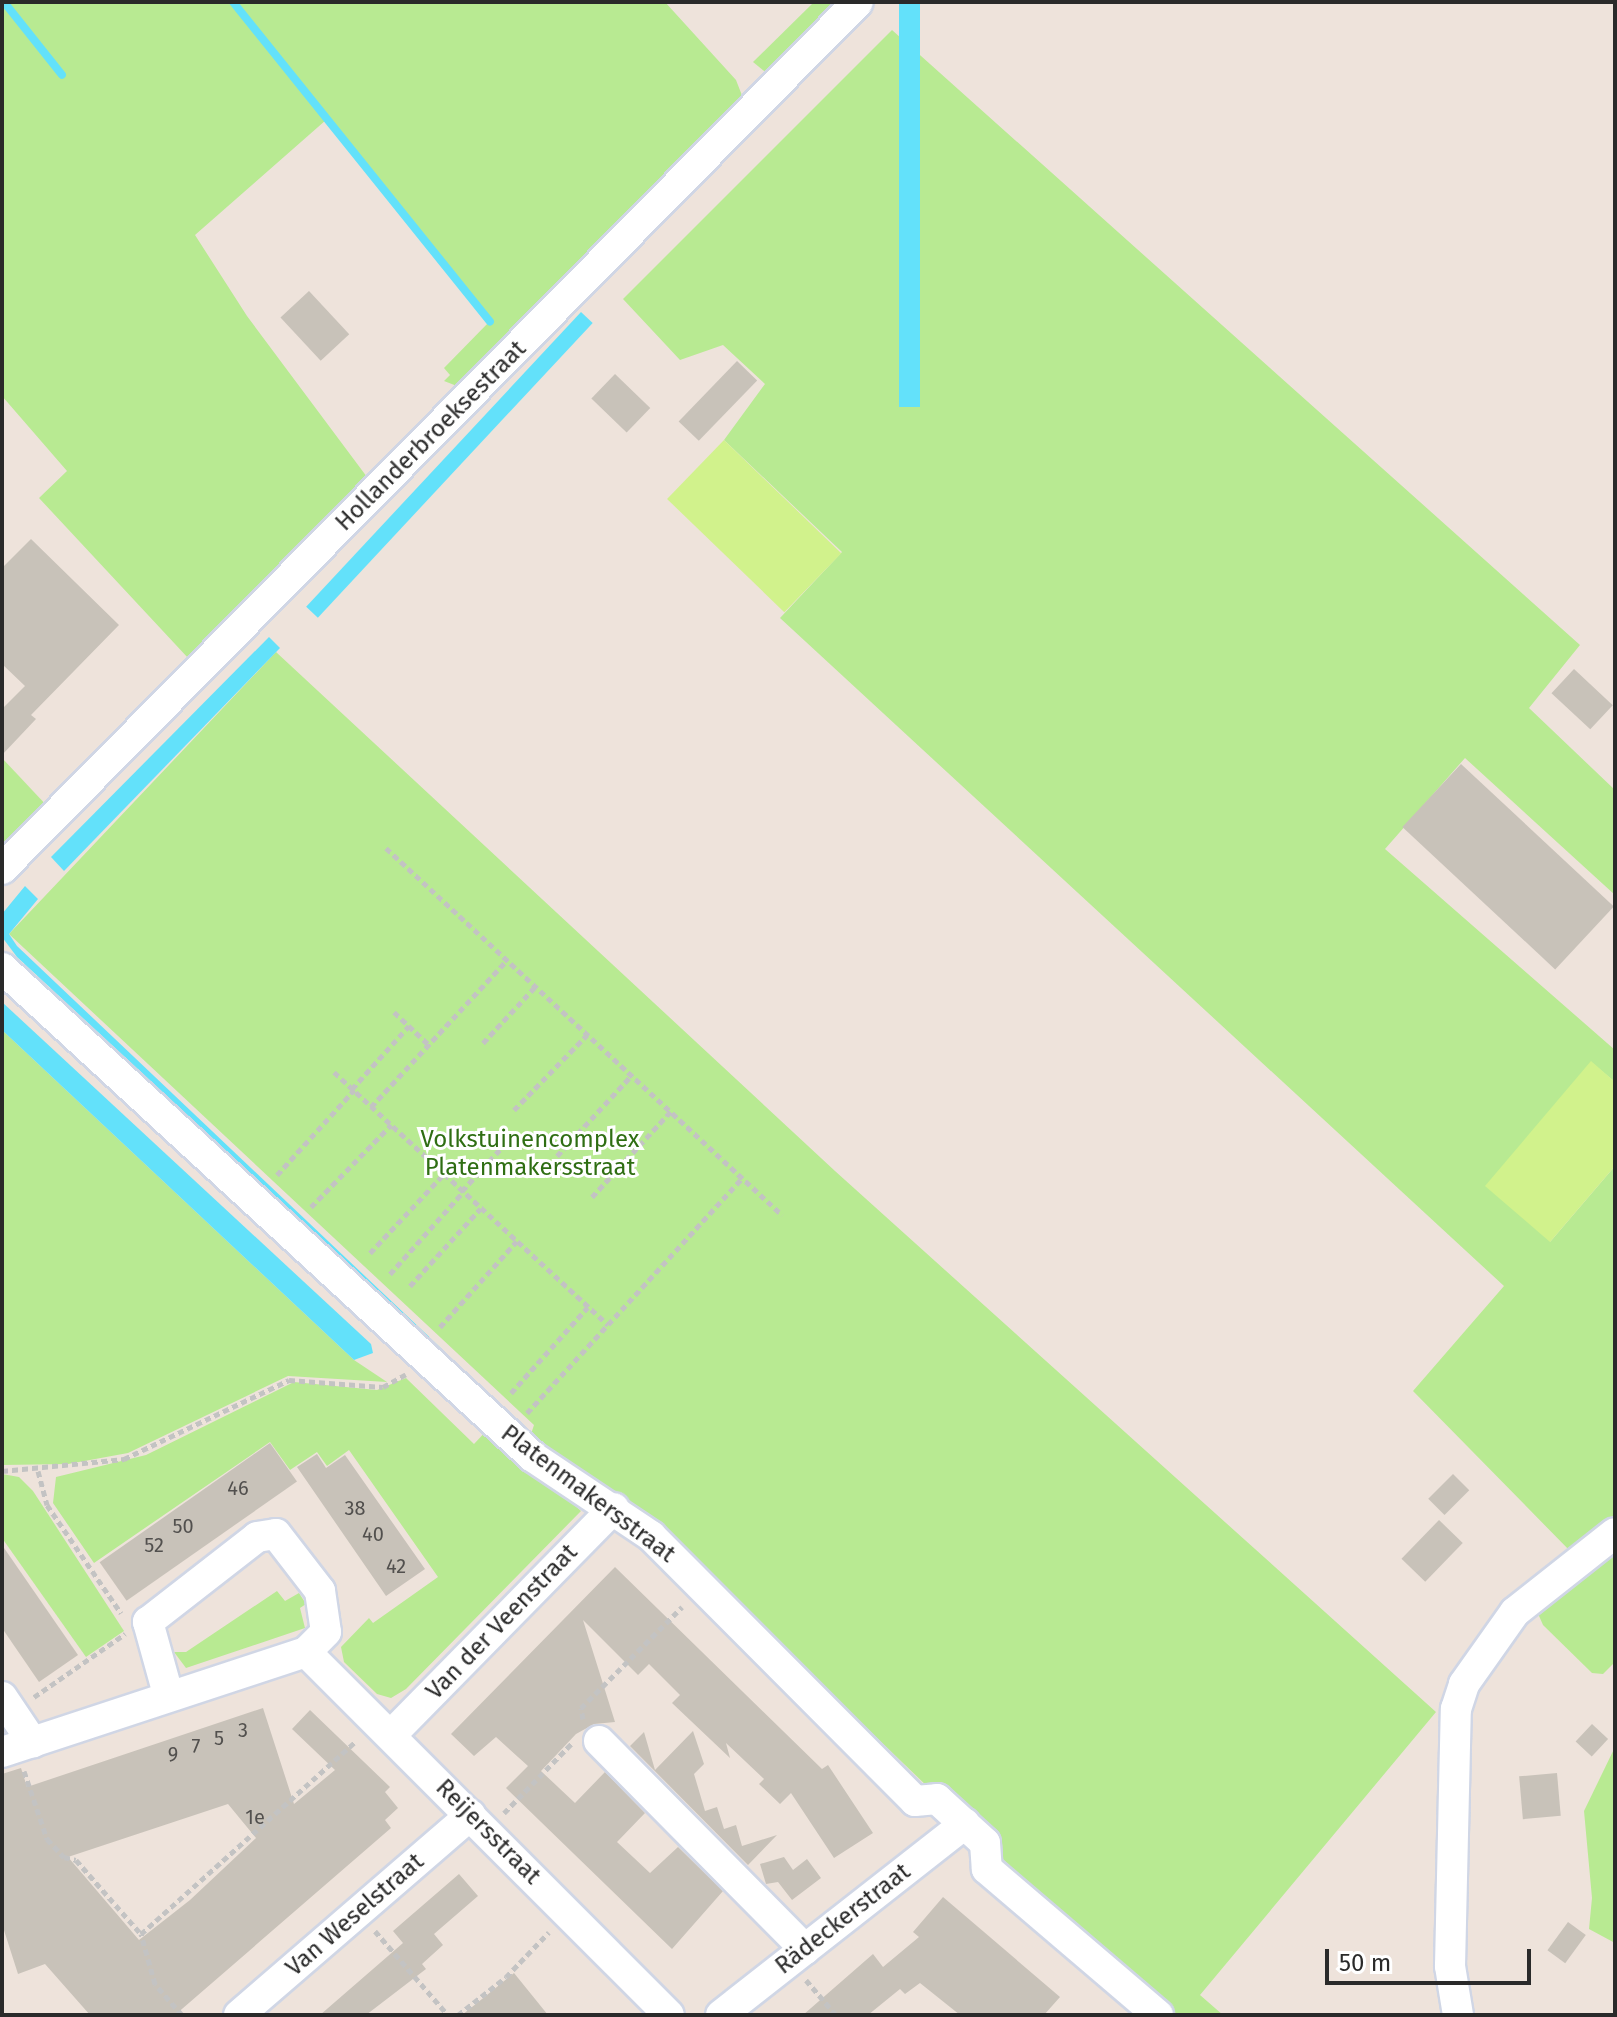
<!DOCTYPE html>
<meta charset="utf-8">
<style>
body{margin:0}
#map{position:relative;width:1617px;height:2017px;overflow:hidden;background:#eee3db;font-family:"Fira Sans",sans-serif}
div>[style]{position:absolute}
[style*='--x']{left:calc(var(--x)*1px);top:calc(var(--y)*1px);width:calc(var(--w)*1px);rotate:calc(var(--a)*1deg)}
.green>*{inset:0;background:#b8ea92}
.pitch>*{inset:0;background:#d1f28c;transform-origin:0 0}
.water>*{inset:0;background:#63e1fa;transform-origin:0 0}
.stream>*{height:8px;margin:-4px;padding:0 4px;transform-origin:4px;border-radius:4px;background:#63e1fa}
.building>*{inset:0;background:#c8c2b9;transform-origin:0 0}
.path>*{height:5px;margin-top:-2.5px;transform-origin:0;background:repeating-linear-gradient(90deg,#c3c3c3 0 6px,transparent 0 10px)}
.roads{filter:drop-shadow(2px 0 #d0d6e5) drop-shadow(-2px 0 #d0d6e5) drop-shadow(0 2px #d0d6e5) drop-shadow(0 -2px #d0d6e5)}
.minor>*{height:30px;margin:-15px;padding:0 15px;transform-origin:15px;border-radius:15px;background:#fff}
span{translate:-50% -50%;white-space:nowrap;text-align:center;line-height:1.15;-webkit-text-stroke:6px #fff;paint-order:stroke}
.number-label{font-size:20px;color:#52504e}
.number-label span{-webkit-text-stroke-width:0}
.street-label{font-size:24px;color:#2a2a2a}
.park-label{font-size:24px;color:#2f6e13}
.frame{position:absolute;inset:0;border:4px solid #2a2a2a;pointer-events:none}
.scale{position:absolute;left:1325px;top:1949px;width:206px;height:36px;box-sizing:border-box;border:4px solid #2a2a2a;border-top:0;padding-left:10px;font-size:24px;line-height:28px;white-space:nowrap;color:#2a2a2a;-webkit-text-stroke:6px #fff;paint-order:stroke}
</style>
<div id="map">
<div class="green">
<i style="clip-path:polygon(2px 2px,665px 2px,736px 80px,743px 98px,457px 386px,444px 381px,450px 375px,444px 368px,489px 322px,326px 120px,195px 235px,247px 316px,367px 477px,189px 659px,39px 498px,67px 471px,2px 396px)"></i>
<i style="clip-path:polygon(814px 2px,842px 2px,773px 70px,764px 71px,753px 62px)"></i>
<i style="clip-path:polygon(892px 30px,1580px 645px,1529px 708px,1615px 790px,1615px 895px,1465px 758px,1385px 849px,1615px 1050px,1615px 1082px,1591px 1062px,1550px 1242px,1615px 1166px,1615px 1524px,1573px 1554px,1413px 1391px,1504px 1286px,780px 618px,842px 552px,724px 440px,765px 384px,723px 345px,680px 360px,623px 299px)"></i>
<i style="clip-path:polygon(276px 652px,835px 1171px,1436px 1712px,1200px 1995px,1223px 2015px,1178px 2015px,1090px 1943px,639px 1509px,528px 1443px,534px 1425px,9px 934px)"></i>
<i style="clip-path:polygon(2px 758px,49px 808px,2px 857px)"></i>
<i style="clip-path:polygon(2px 1030px,354px 1360px,387px 1382px,288px 1376px,128px 1453px,68px 1464px,2px 1465px)"></i>
<i style="clip-path:polygon(406px 1378px,474px 1444px,489px 1428px,581px 1511px,406px 1689px,391px 1698px,377px 1694px,344px 1662px,341px 1647px,369px 1618px,373px 1623px,438px 1577px,349px 1450px,327px 1466px,317px 1452px,290px 1470px,270px 1442px,94px 1563px,53px 1503px,56px 1477px,146px 1455px,294px 1382px,377px 1390px)"></i>
<i style="clip-path:polygon(2px 1474px,19px 1477px,33px 1491px,124px 1631px,86px 1657px,2px 1538px)"></i>
<i style="clip-path:polygon(1615px 1541px,1615px 1662px,1603px 1674px,1592px 1673px,1543px 1625px,1536px 1609px)"></i>
<i style="clip-path:polygon(277px 1591px,285px 1601px,299px 1593px,306px 1604px,300px 1608px,305px 1628px,186px 1668px,174px 1652px,186px 1652px)"></i>
<i style="clip-path:polygon(1615px 1747px,1615px 1943px,1589px 1929px,1592px 1898px,1584px 1811px)"></i>
</div>
<div class="pitch">
<i style="left:724px;top:440px;width:163px;height:82px;rotate:44deg"></i>
<i style="clip-path:polygon(1591px 1061px,1615px 1082px,1615px 1166px,1550px 1242px,1485px 1186px)"></i>
</div>
<div class="water">
<i style="left:899px;top:2px;width:21px;height:405px"></i>
<i style="left:581px;top:312px;width:16px;height:403px;rotate:43deg"></i>
<i style="clip-path:polygon(269px 637px,280px 648px,64px 871px,51px 857px)"></i>
<i style="clip-path:polygon(25px 886px,38px 899px,9px 934px,17px 946px,503px 1407px,17px 957px,2px 937px,2px 914px)"></i>
<i style="clip-path:polygon(2px 1002px,371px 1344px,373px 1353px,354px 1360px,2px 1030px)"></i>
</div>
<div class="stream">
<i style="--x:4;--y:2;--w:93;--a:51.5"></i>
<i style="--x:233;--y:2;--w:410;--a:51.2"></i>
</div>
<div class="building">
<i style="left:309px;top:291px;width:59px;height:39px;rotate:47deg"></i>
<i style="left:737px;top:361px;width:28px;height:84px;rotate:44deg"></i>
<i style="left:615px;top:374px;width:49px;height:34px;rotate:44deg"></i>
<i style="clip-path:polygon(31px 539px,119px 625px,31px 715px,36px 719px,2px 755px,2px 709px,25px 686px,2px 664px,2px 568px)"></i>
<i style="left:1574px;top:669px;width:53px;height:33px;rotate:43deg"></i>
<i style="left:1461px;top:764px;width:209px;height:86px;rotate:43deg"></i>
<i style="left:270px;top:1443px;width:47px;height:208px;rotate:55deg"></i>
<i style="clip-path:polygon(317px 1454px,326px 1468px,345px 1455px,425px 1569px,386px 1596px,297px 1467px)"></i>
<i style="left:1453px;top:1474px;width:23px;height:35px;rotate:45deg"></i>
<i style="left:1439px;top:1520px;width:33px;height:54px;rotate:44deg"></i>
<i style="clip-path:polygon(2px 1545px,78px 1655px,39px 1682px,2px 1628px)"></i>
<i style="clip-path:polygon(615px 1567px,822px 1769px,828px 1765px,873px 1833px,834px 1858px,791px 1793px,780px 1804px,759px 1784px,764px 1779px,726px 1743px,730px 1758px,672px 1703px,680px 1695px,649px 1664px,638px 1675px,583px 1620px,615px 1722px,594px 1724px,576px 1734px,541px 1771px,575px 1803px,605px 1772px,645px 1813px,617px 1842px,650px 1873px,678px 1847px,723px 1891px,672px 1949px,506px 1788px,528px 1766px,496px 1737px,474px 1756px,451px 1734px)"></i>
<i style="clip-path:polygon(evenodd,263px 1708px,294px 1804px,335px 1770px,292px 1729px,310px 1710px,390px 1787px,385px 1792px,398px 1808px,385px 1820px,391px 1828px,175px 2015px,90px 2015px,45px 1964px,18px 1974px,2px 1924px,2px 1774px,21px 1768px,27px 1787px,263px 1708px,228px 1804px,256px 1838px,190px 1900px,139px 1940px,68px 1857px,228px 1804px)"></i>
<i style="left:1592px;top:1724px;width:22px;height:24px;rotate:43deg"></i>
<i style="clip-path:polygon(693px 1731px,704px 1764px,694px 1774px,705px 1811px,717px 1807px,724px 1829px,736px 1825px,742px 1846px,777px 1835px,748px 1865px,630px 1746px,644px 1732px,655px 1770px)"></i>
<i style="left:1557px;top:1773px;width:43px;height:38px;rotate:85deg"></i>
<i style="clip-path:polygon(784px 1857px,793px 1870px,807px 1859px,821px 1878px,792px 1900px,778px 1882px,766px 1884px,760px 1864px)"></i>
<i style="clip-path:polygon(459px 1874px,478px 1896px,434px 1934px,443px 1945px,422px 1964px,426px 1969px,366px 2015px,320px 2015px,403px 1943px,393px 1931px)"></i>
<i style="clip-path:polygon(943px 1897px,1060px 1997px,1044px 2015px,960px 2015px,920px 1983px,905px 1994px,900px 1989px,868px 2015px,803px 2015px,873px 1954px,883px 1967px,919px 1937px,913px 1932px)"></i>
<i style="left:1568px;top:1922px;width:22px;height:35px;rotate:36deg"></i>
<i style="clip-path:polygon(514px 1973px,548px 2015px,462px 2015px,487px 1995px)"></i>
</div>
<div class="path">
<i style="--x:386;--y:848;--w:540;--a:42.82"></i>
<i style="--x:394;--y:1012;--w:48;--a:43.3"></i>
<i style="--x:483;--y:1043;--w:76;--a:-47.1"></i>
<i style="--x:334;--y:1072;--w:373;--a:42.7"></i>
<i style="--x:352;--y:1089;--w:85;--a:-47.9"></i>
<i style="--x:371;--y:1107;--w:199;--a:-47.2"></i>
<i style="--x:514;--y:1110;--w:105;--a:-45.8"></i>
<i style="--x:557;--y:1156;--w:110;--a:-47.2"></i>
<i style="--x:277;--y:1175;--w:115;--a:-47.8"></i>
<i style="--x:462;--y:1191;--w:77;--a:-47.6"></i>
<i style="--x:592;--y:1197;--w:117;--a:-47.4"></i>
<i style="--x:311;--y:1207;--w:115;--a:-45.7"></i>
<i style="--x:370;--y:1253;--w:108;--a:-46.9"></i>
<i style="--x:390;--y:1274;--w:110;--a:-48.3"></i>
<i style="--x:410;--y:1286;--w:105;--a:-47.7"></i>
<i style="--x:440;--y:1327;--w:115;--a:-48.2"></i>
<i style="--x:511;--y:1393;--w:115;--a:-48.2"></i>
<i style="--x:527;--y:1413;--w:319;--a:-47.5"></i>
<i style="--x:2;--y:1471;--w:123;--a:-5.6"></i>
<i style="--x:124;--y:1459;--w:183;--a:-25.6"></i>
<i style="--x:289;--y:1380;--w:94;--a:4.3"></i>
<i style="--x:383;--y:1387;--w:26;--a:-29"></i>
<i style="--x:38;--y:1471;--w:35;--a:75"></i>
<i style="--x:47;--y:1505;--w:131;--a:55.6"></i>
<i style="--x:34;--y:1697;--w:111;--a:-34.7"></i>
<i style="--x:583;--y:1719;--w:11;--a:-100"></i>
<i style="--x:581;--y:1708;--w:143;--a:-45"></i>
<i style="--x:24;--y:1771;--w:72;--a:71.3"></i>
<i style="--x:47;--y:1839;--w:25;--a:47"></i>
<i style="--x:64;--y:1857;--w:12;--a:14"></i>
<i style="--x:76;--y:1860;--w:98;--a:48.7"></i>
<i style="--x:504;--y:1813;--w:98;--a:-45.8"></i>
<i style="--x:375;--y:1931;--w:111;--a:49"></i>
<i style="--x:806;--y:1980;--w:46;--a:49.4"></i>
<i style="--x:182;--y:2015;--w:41;--a:-131.1"></i>
<i style="--x:155;--y:1984;--w:52;--a:-105.6"></i>
<i style="--x:141;--y:1934;--w:289;--a:-41.9"></i>
<i style="--x:458;--y:2015;--w:61;--a:-38.4"></i>
<i style="--x:506;--y:1977;--w:62;--a:-46.3"></i>
</div>
<div class="roads">
<div class="minor">
<i style="--x:2;--y:869;--w:1218;--a:-45.37"></i>
<i style="--x:2;--y:968;--w:722;--a:42.64"></i>
<i style="--x:533;--y:1457;--w:142;--a:33.8"></i>
<i style="--x:651;--y:1536;--w:374;--a:45.1"></i>
<i style="--x:915;--y:1801;--w:22;--a:-5"></i>
<i style="--x:937;--y:1799;--w:65;--a:42.5"></i>
<i style="--x:985;--y:1843;--w:26;--a:86"></i>
<i style="--x:987;--y:1869;--w:225;--a:40.5"></i>
<i style="--x:168;--y:1694;--w:75;--a:-105.5"></i>
<i style="--x:148;--y:1622;--w:138;--a:-37.9"></i>
<i style="--x:257;--y:1537;--w:19;--a:-9"></i>
<i style="--x:276;--y:1534;--w:72;--a:52.3"></i>
<i style="--x:320;--y:1591;--w:41;--a:81.7"></i>
<i style="--x:326;--y:1632;--w:28;--a:135"></i>
<i style="--x:2;--y:1697;--w:55;--a:56"></i>
<i style="--x:391;--y:1735;--w:318;--a:-45.5"></i>
<i style="--x:599;--y:1741;--w:293;--a:45.3"></i>
<i style="--x:2;--y:1752;--w:320;--a:-18.2"></i>
<i style="--x:306;--y:1652;--w:513;--a:45"></i>
<i style="--x:239;--y:2015;--w:306;--a:-40.8"></i>
<i style="--x:721;--y:2015;--w:310;--a:-38.1"></i>
<i style="--x:1458;--y:2015;--w:50;--a:-99.3"></i>
<i style="--x:1450;--y:1966;--w:257;--a:-88.7"></i>
<i style="--x:1456;--y:1709;--w:26;--a:-72"></i>
<i style="--x:1464;--y:1684;--w:88;--a:-54.7"></i>
<i style="--x:1515;--y:1612;--w:127;--a:-38.3"></i>
</div>
</div>
<div class="number-label">
<span style="left:238px;top:1488px">46</span>
<span style="left:355px;top:1508px">38</span>
<span style="left:183px;top:1526px">50</span>
<span style="left:373px;top:1534px">40</span>
<span style="left:154px;top:1545px">52</span>
<span style="left:396px;top:1566px">42</span>
<span style="left:243px;top:1730px">3</span>
<span style="left:219px;top:1738px">5</span>
<span style="left:196px;top:1746px">7</span>
<span style="left:173px;top:1754px">9</span>
<span style="left:255px;top:1817px">1e</span>
</div>
<div class="street-label">
<span style="left:431px;top:436px;rotate:-45deg">Hollanderbroeksestraat</span>
<span style="left:588px;top:1494px;rotate:37deg">Platenmakersstraat</span>
<span style="left:502px;top:1622px;rotate:-46deg">Van der Veenstraat</span>
<span style="left:488px;top:1832px;rotate:45deg">Reijersstraat</span>
<span style="left:355px;top:1915px;rotate:-41deg">Van Weselstraat</span>
<span style="left:843px;top:1919px;rotate:-38deg">Rädeckerstraat</span>
</div>
<div class="park-label">
<span style="left:530px;top:1154px">Volkstuinencomplex<br>Platenmakersstraat</span>
</div>
<div class="frame"></div>
<div class="scale">50 m</div>
</div>
